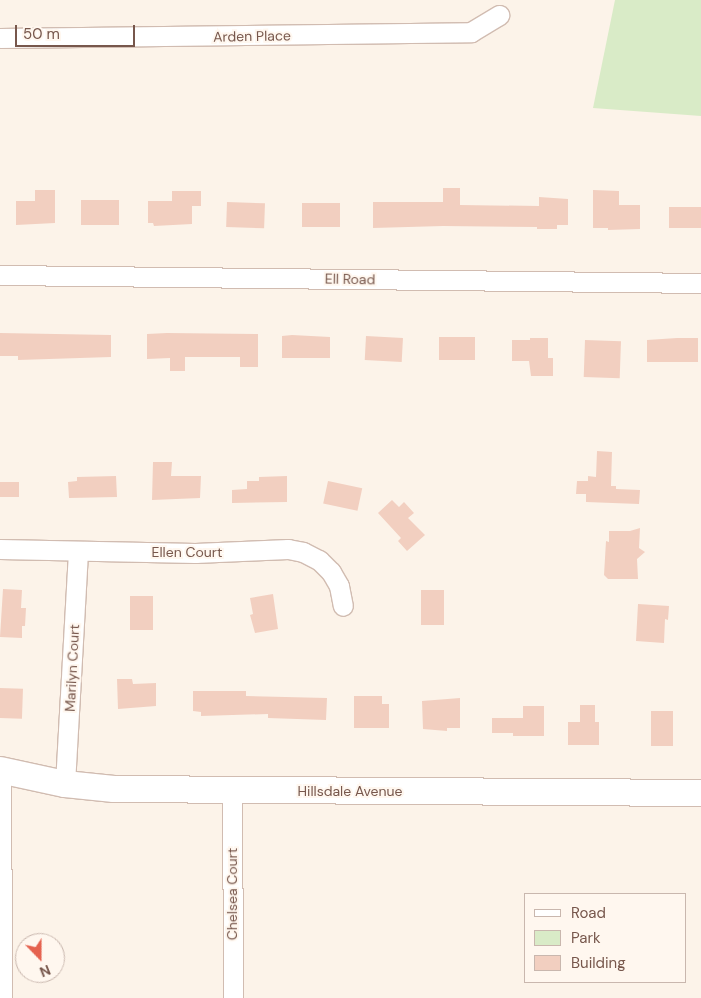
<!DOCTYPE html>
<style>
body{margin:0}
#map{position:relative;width:701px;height:998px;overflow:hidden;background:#fcf3e9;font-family:"DM Sans",sans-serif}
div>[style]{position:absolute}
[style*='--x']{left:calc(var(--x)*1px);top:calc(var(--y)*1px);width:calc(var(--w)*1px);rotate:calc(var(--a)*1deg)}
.green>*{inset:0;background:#d9ebc7}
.building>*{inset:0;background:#f2cfc0;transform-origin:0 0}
.roads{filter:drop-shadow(1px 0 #d1bcb1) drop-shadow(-1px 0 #d1bcb1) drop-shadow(0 1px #d1bcb1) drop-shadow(0 -1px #d1bcb1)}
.street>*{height:19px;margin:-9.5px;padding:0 9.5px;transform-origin:9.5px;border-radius:9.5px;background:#fff}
.secondary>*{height:26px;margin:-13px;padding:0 13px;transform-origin:13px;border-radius:13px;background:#fff}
span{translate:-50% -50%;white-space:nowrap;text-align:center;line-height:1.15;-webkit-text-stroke:4px #fff7ef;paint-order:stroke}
.street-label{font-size:14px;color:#77574c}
.legend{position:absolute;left:524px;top:893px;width:162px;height:90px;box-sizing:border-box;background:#fff7ef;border:1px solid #c9b7ae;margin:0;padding:6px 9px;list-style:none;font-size:15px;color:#77574c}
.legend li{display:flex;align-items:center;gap:10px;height:25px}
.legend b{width:25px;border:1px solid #c9b7ae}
.north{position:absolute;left:15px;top:933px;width:50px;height:50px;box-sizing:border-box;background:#fff7ef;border:1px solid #c9b7ae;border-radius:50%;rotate:158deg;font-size:14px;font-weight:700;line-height:20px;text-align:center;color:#77574c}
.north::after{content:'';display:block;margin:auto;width:18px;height:22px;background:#e5624f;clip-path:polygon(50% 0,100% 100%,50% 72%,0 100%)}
.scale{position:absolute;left:15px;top:25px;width:120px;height:22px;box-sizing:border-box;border:2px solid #77574c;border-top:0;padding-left:6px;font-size:15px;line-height:18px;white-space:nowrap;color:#77574c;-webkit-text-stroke:4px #fff7ef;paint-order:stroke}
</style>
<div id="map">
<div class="green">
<i style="clip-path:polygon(615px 0,701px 0,701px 116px,593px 108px)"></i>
</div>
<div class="building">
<i style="clip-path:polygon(443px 188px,460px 188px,460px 205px,539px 206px,539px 197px,568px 199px,568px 225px,557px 225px,557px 229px,537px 229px,537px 227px,443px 226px,373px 228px,373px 202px,443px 202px)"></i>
<i style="clip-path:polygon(35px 190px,55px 190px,55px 223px,16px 225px,16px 201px,35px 201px)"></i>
<i style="clip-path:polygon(593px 190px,619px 191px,619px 205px,640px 205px,640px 229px,608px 230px,608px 228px,593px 228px)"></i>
<i style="clip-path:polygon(172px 191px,201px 191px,201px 206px,192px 206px,192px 224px,154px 226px,153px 223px,148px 223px,148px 201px,172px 201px)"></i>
<i style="left:81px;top:200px;width:38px;height:25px"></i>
<i style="left:227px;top:202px;width:38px;height:25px;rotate:2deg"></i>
<i style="left:302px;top:203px;width:38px;height:24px"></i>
<i style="left:669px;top:207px;width:32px;height:21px"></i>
<i style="clip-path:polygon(0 333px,111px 335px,111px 357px,18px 360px,18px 356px,0 356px)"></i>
<i style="clip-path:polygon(167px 333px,258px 334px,258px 367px,240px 367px,240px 357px,185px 357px,185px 371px,170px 371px,170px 358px,147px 359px,147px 334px)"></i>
<i style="clip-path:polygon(292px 335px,330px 337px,330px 358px,282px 358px,282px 336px)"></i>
<i style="left:366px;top:336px;width:37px;height:24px;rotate:3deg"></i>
<i style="left:439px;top:337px;width:36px;height:23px"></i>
<i style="clip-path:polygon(530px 338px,548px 338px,548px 358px,553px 358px,553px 376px,531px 376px,529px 361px,512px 361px,512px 340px,530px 340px)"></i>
<i style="clip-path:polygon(677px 338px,698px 338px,698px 362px,647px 362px,647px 340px)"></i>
<i style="left:585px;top:340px;width:36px;height:37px;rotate:2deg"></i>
<i style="clip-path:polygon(597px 451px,612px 452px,611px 486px,616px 486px,616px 489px,640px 490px,639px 504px,586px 502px,586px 494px,576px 494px,577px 481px,588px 481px,588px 476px,596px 477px)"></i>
<i style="clip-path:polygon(153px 462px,172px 462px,171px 476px,201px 476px,200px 498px,152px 500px)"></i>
<i style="clip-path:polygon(116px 476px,117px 497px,69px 498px,68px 482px,77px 481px,77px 477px)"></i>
<i style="clip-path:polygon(287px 476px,287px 502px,232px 503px,232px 490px,247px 489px,247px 481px,259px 481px,259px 477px)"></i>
<i style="left:328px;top:481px;width:35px;height:23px;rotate:12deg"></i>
<i style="left:0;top:482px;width:19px;height:15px"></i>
<i style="clip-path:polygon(392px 500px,399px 507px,404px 502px,414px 513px,408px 518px,425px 535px,407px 551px,398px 541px,401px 538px,378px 513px)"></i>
<i style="clip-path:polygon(640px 528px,639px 548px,645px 552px,637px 559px,638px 579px,608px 579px,604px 575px,606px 541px,609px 542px,609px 531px,630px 531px)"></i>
<i style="clip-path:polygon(3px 589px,22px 590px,21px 608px,26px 608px,25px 626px,22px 626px,22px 638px,0 637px)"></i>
<i style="left:421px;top:590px;width:23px;height:35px"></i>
<i style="clip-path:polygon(273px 594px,278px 629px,255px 633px,250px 615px,253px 614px,250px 598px)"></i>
<i style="left:130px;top:596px;width:23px;height:34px"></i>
<i style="clip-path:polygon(638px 604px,669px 606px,668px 620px,665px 619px,664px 643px,636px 641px)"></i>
<i style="clip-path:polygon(117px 679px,132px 679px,133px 684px,156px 683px,156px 706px,118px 709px)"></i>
<i style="left:0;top:688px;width:23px;height:30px;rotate:2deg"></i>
<i style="clip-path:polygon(193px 691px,246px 691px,246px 696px,327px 698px,326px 720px,268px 718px,268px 714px,201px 716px,201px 712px,193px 711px)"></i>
<i style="clip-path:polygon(354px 696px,382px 696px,382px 704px,389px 704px,389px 728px,354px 728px)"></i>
<i style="clip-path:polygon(460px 698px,460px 728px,447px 728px,447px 731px,423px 729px,422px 701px)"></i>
<i style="clip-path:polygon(580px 705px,595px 705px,595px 722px,599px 722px,599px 745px,568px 745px,568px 722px,580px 722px)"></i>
<i style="clip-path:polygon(523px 706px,544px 706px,544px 736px,513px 736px,513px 733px,492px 733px,492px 718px,523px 718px)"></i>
<i style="left:651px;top:711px;width:22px;height:35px"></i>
</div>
<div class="roads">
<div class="street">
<i style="--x:0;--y:38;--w:471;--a:-0.7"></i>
<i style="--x:471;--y:32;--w:33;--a:-31"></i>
<i style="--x:0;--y:275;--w:701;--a:0.65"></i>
<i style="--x:0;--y:549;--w:195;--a:1.2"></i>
<i style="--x:195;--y:553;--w:93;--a:-2.5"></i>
<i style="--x:288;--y:549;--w:15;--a:11"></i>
<i style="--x:303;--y:552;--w:18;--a:27"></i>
<i style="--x:319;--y:560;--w:17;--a:45"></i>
<i style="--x:331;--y:572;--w:16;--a:60"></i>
<i style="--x:339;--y:586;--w:20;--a:79"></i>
<i style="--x:1;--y:771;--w:227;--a:89.7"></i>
<i style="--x:65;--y:784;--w:233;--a:-86.8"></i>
<i style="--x:232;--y:790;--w:208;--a:89.7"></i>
</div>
<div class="secondary">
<i style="--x:0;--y:770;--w:66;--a:12.2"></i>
<i style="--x:65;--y:784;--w:49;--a:5.8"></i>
<i style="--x:114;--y:789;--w:587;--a:0.39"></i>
</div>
</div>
<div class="street-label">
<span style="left:252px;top:36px;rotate:-1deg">Arden Place</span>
<span style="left:350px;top:279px;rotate:1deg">Ell Road</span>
<span style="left:187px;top:552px">Ellen Court</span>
<span style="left:72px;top:668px;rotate:-87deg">Marilyn Court</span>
<span style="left:350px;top:791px">Hillsdale Avenue</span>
<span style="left:232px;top:894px;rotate:-90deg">Chelsea Court</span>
</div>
<ul class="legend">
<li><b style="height:6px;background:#fff"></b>Road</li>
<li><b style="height:14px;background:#d9ebc7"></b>Park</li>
<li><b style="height:14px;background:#f2cfc0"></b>Building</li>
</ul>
<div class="north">N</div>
<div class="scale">50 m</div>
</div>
